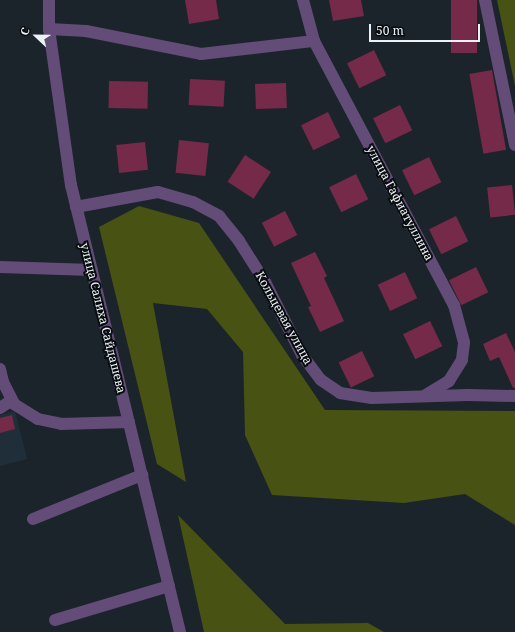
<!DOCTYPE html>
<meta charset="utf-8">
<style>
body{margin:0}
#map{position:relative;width:515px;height:632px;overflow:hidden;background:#1b242b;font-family:"Noto Serif",serif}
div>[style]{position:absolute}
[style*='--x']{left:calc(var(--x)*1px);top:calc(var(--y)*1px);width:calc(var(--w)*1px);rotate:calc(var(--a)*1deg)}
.built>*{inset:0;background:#1f2e39}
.green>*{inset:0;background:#475213}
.building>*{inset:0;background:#752a49;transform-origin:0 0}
.minor>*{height:12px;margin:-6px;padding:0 6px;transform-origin:6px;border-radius:6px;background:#644c79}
span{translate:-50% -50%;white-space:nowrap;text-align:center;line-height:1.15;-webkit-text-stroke:4px #090d10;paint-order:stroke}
.street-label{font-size:12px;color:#ebf2f6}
.north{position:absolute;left:16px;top:16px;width:40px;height:40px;-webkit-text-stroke:3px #090d10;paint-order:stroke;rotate:292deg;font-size:11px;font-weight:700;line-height:16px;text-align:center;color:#ebf2f6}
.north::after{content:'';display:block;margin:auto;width:14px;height:18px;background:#ebf2f6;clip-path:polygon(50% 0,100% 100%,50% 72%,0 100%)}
.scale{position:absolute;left:369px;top:24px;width:111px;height:18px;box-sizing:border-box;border:2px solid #ebf2f6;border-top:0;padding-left:5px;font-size:12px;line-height:14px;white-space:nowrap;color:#ebf2f6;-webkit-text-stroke:3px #090d10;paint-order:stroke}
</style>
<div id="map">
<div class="built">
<i style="clip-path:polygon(15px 411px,27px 459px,0 466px,0 415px)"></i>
</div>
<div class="green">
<i style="clip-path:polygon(497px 0,515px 0,515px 86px)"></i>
<i style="clip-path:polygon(139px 206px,199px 223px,325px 410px,515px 411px,515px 525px,465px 494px,404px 503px,272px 495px,245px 435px,243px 352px,207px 309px,153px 303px,186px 482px,157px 464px,99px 227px)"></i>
<i style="clip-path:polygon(178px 515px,285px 624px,368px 623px,384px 632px,204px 632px)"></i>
</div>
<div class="building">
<i style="clip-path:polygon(185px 0,216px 0,219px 19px,189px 24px)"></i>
<i style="clip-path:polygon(329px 0,361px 0,364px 16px,333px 21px)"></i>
<i style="left:451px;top:0;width:26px;height:53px"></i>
<i style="left:374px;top:50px;width:28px;height:30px;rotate:64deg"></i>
<i style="left:492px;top:70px;width:81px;height:23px;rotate:80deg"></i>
<i style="left:190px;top:79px;width:35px;height:26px;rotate:3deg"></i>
<i style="left:109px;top:81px;width:39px;height:27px;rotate:1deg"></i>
<i style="left:286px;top:83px;width:25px;height:31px;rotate:88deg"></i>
<i style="left:400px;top:105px;width:28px;height:30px;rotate:64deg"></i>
<i style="left:328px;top:112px;width:28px;height:30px;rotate:64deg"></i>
<i style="left:179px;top:140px;width:30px;height:33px;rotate:6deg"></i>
<i style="left:145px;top:142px;width:28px;height:29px;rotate:84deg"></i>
<i style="left:245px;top:155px;width:31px;height:32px;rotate:33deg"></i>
<i style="left:429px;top:157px;width:28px;height:30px;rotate:64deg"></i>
<i style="left:356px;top:174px;width:28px;height:30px;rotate:64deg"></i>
<i style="left:512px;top:185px;width:30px;height:25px;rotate:84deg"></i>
<i style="left:285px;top:211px;width:27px;height:26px;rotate:63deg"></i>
<i style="left:456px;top:216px;width:28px;height:30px;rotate:64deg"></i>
<i style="clip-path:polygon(315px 252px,327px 276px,324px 278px,344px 321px,320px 332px,308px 307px,311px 306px,291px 263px)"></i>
<i style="left:476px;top:267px;width:28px;height:30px;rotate:64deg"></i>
<i style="left:405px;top:272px;width:29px;height:30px;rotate:65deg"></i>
<i style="left:430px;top:321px;width:28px;height:30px;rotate:64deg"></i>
<i style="clip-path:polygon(506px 333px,515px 352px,515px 388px,513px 388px,499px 357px,490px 361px,483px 344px)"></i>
<i style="left:362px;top:351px;width:28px;height:26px;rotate:64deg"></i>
<i style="clip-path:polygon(12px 415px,15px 429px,0 433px,0 418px)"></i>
</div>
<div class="minor">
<i style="--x:49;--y:0;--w:29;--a:90"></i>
<i style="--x:49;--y:29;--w:158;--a:82"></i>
<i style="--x:71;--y:185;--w:460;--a:76.3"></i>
<i style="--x:303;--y:0;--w:42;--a:75"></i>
<i style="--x:314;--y:41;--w:299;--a:62.1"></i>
<i style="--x:454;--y:305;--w:39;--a:75"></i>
<i style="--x:464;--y:343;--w:17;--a:97"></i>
<i style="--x:462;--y:360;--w:25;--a:122"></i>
<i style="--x:449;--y:381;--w:27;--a:149"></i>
<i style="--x:485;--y:0;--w:148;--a:78.3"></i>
<i style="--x:49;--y:29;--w:37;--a:3"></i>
<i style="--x:86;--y:31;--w:117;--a:11.3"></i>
<i style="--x:201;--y:54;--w:114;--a:-6.6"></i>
<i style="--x:76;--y:207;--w:83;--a:-10.4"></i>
<i style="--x:158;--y:192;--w:36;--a:16"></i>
<i style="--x:193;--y:202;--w:30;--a:28"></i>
<i style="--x:219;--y:216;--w:32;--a:51"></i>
<i style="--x:239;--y:241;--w:49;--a:57.6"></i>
<i style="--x:265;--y:282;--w:82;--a:63.1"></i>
<i style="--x:302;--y:355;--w:31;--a:53"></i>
<i style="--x:321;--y:380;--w:23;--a:34"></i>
<i style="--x:340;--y:393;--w:32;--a:9"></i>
<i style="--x:372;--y:398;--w:96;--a:-1.8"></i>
<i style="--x:468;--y:395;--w:47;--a:1.2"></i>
<i style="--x:0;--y:267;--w:92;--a:1.9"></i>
<i style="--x:0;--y:369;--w:13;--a:77"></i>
<i style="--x:3;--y:382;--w:25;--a:63"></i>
<i style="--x:14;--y:404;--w:28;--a:32"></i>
<i style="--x:38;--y:419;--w:24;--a:12"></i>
<i style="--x:61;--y:424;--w:68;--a:-1.7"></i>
<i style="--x:0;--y:408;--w:14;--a:-34"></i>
<i style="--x:33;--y:519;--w:118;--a:-22"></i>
<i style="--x:55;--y:620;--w:119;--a:-16.6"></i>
</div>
<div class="street-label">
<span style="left:400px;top:203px;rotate:62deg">улица Гафиатуллина</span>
<span style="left:103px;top:318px;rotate:76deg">улица Салиха Сайдашева</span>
<span style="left:284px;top:318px;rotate:61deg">Кольцевая улица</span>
</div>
<div class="north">С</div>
<div class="scale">50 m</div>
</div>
